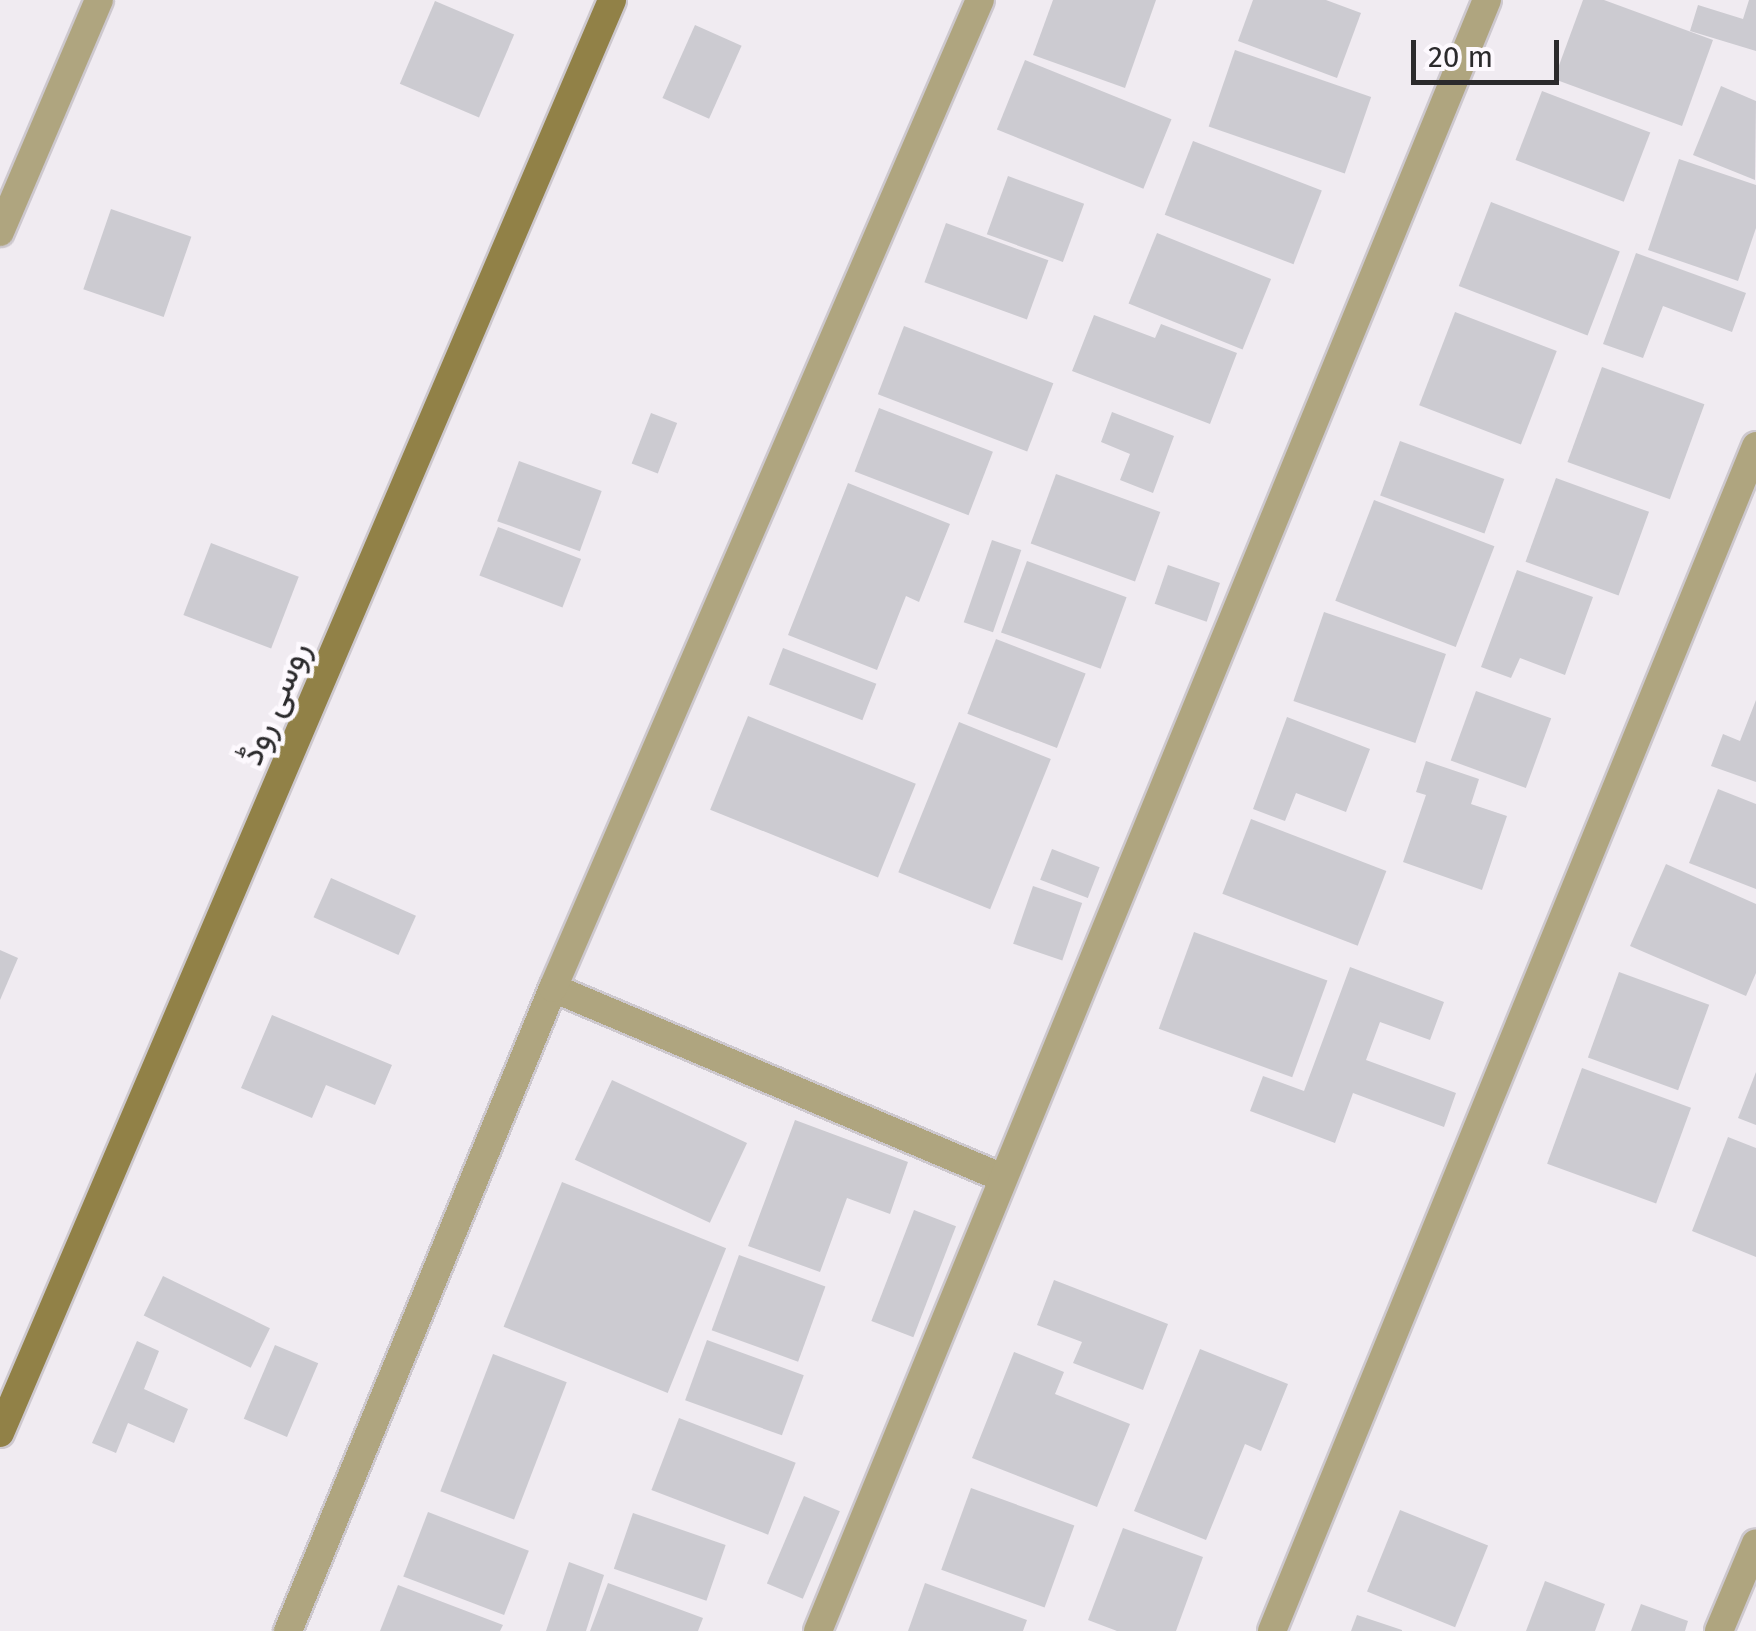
<!DOCTYPE html>
<meta charset="utf-8">
<style>
body{margin:0}
#map{position:relative;width:1756px;height:1631px;overflow:hidden;background:#f0ebf1;font-family:"Fira Sans",Vazirmatn,sans-serif}
div>[style]{position:absolute}
[style*='--x']{left:calc(var(--x)*1px);top:calc(var(--y)*1px);width:calc(var(--w)*1px);rotate:calc(var(--a)*1deg)}
.building>*{inset:0;background:#cccbd1;transform-origin:0 0}
.roads{filter:drop-shadow(2px 0 #cdc8ce) drop-shadow(-2px 0 #cdc8ce) drop-shadow(0 2px #cdc8ce) drop-shadow(0 -2px #cdc8ce)}
.minor>*{height:28px;margin:-14px;padding:0 14px;transform-origin:14px;border-radius:14px;background:#afa57f}
.secondary>*{height:28px;margin:-14px;padding:0 14px;transform-origin:14px;border-radius:14px;background:#918147}
span{translate:-50% -50%;white-space:nowrap;text-align:center;line-height:1.15;-webkit-text-stroke:9px #fdf9fe;paint-order:stroke}
.street-label{font-size:35px;color:#2b2a2c}
.scale{position:absolute;left:1411px;top:40px;width:148px;height:45px;box-sizing:border-box;border:5px solid #2b2a2c;border-top:0;padding-left:12px;font-size:30px;line-height:35px;white-space:nowrap;color:#2b2a2c;-webkit-text-stroke:8px #fdf9fe;paint-order:stroke}
</style>
<div id="map">
<div class="building">
<i style="clip-path:polygon(1053px 0,1156px 0,1125px 88px,1033px 55px)"></i>
<i style="clip-path:polygon(1253px 0,1326px 0,1361px 13px,1337px 78px,1238px 41px)"></i>
<i style="clip-path:polygon(1583px 0,1604px 0,1713px 40px,1682px 126px,1554px 79px)"></i>
<i style="clip-path:polygon(1749px 0,1756px 0,1756px 51px,1690px 31px,1698px 5px,1743px 19px)"></i>
<i style="left:435px;top:1px;width:86px;height:90px;rotate:23deg"></i>
<i style="left:695px;top:25px;width:51px;height:80px;rotate:24deg"></i>
<i style="left:1235px;top:50px;width:144px;height:81px;rotate:19deg"></i>
<i style="left:1025px;top:60px;width:158px;height:75px;rotate:22deg"></i>
<i style="clip-path:polygon(1721px 86px,1756px 101px,1755px 180px,1693px 155px)"></i>
<i style="left:1542px;top:91px;width:116px;height:74px;rotate:21deg"></i>
<i style="left:1193px;top:141px;width:138px;height:79px;rotate:21deg"></i>
<i style="clip-path:polygon(1679px 159px,1756px 185px,1756px 228px,1738px 281px,1648px 250px)"></i>
<i style="left:1008px;top:176px;width:81px;height:62px;rotate:20deg"></i>
<i style="left:1491px;top:202px;width:138px;height:90px;rotate:21deg"></i>
<i style="left:111px;top:209px;width:85px;height:85px;rotate:19deg"></i>
<i style="left:946px;top:223px;width:109px;height:63px;rotate:20deg"></i>
<i style="left:1157px;top:233px;width:123px;height:76px;rotate:22deg"></i>
<i style="clip-path:polygon(1636px 253px,1746px 293px,1732px 332px,1663px 306px,1643px 358px,1603px 344px)"></i>
<i style="left:1455px;top:312px;width:109px;height:100px;rotate:21deg"></i>
<i style="clip-path:polygon(1094px 315px,1155px 338px,1161px 324px,1237px 353px,1210px 424px,1072px 371px)"></i>
<i style="left:904px;top:326px;width:160px;height:73px;rotate:21deg"></i>
<i style="left:1602px;top:367px;width:109px;height:101px;rotate:20deg"></i>
<i style="left:879px;top:408px;width:122px;height:68px;rotate:21deg"></i>
<i style="clip-path:polygon(1112px 412px,1174px 436px,1153px 493px,1120px 480px,1130px 454px,1101px 442px)"></i>
<i style="left:651px;top:413px;width:28px;height:54px;rotate:21deg"></i>
<i style="left:1400px;top:441px;width:111px;height:58px;rotate:20deg"></i>
<i style="left:519px;top:461px;width:88px;height:64px;rotate:20deg"></i>
<i style="left:1056px;top:474px;width:111px;height:74px;rotate:20deg"></i>
<i style="left:1556px;top:478px;width:99px;height:89px;rotate:20deg"></i>
<i style="clip-path:polygon(848px 483px,950px 524px,919px 602px,906px 596px,877px 670px,788px 635px)"></i>
<i style="left:1374px;top:500px;width:129px;height:108px;rotate:21deg"></i>
<i style="left:498px;top:527px;width:89px;height:52px;rotate:21deg"></i>
<i style="left:992px;top:540px;width:31px;height:87px;rotate:19deg"></i>
<i style="left:211px;top:543px;width:94px;height:77px;rotate:21deg"></i>
<i style="left:1027px;top:561px;width:106px;height:76px;rotate:20deg"></i>
<i style="left:1168px;top:565px;width:55px;height:41px;rotate:19deg"></i>
<i style="clip-path:polygon(1517px 570px,1593px 597px,1565px 675px,1520px 658px,1511px 678px,1481px 667px)"></i>
<i style="left:1324px;top:612px;width:129px;height:94px;rotate:19deg"></i>
<i style="left:996px;top:639px;width:96px;height:80px;rotate:21deg"></i>
<i style="left:783px;top:648px;width:100px;height:39px;rotate:21deg"></i>
<i style="left:1476px;top:691px;width:80px;height:74px;rotate:20deg"></i>
<i style="clip-path:polygon(1756px 700px,1756px 782px,1711px 766px,1723px 734px,1740px 741px)"></i>
<i style="left:748px;top:716px;width:181px;height:101px;rotate:22deg"></i>
<i style="clip-path:polygon(1287px 717px,1370px 749px,1346px 812px,1296px 793px,1285px 821px,1253px 809px)"></i>
<i style="left:959px;top:722px;width:99px;height:162px;rotate:22deg"></i>
<i style="clip-path:polygon(1426px 761px,1479px 779px,1471px 804px,1507px 816px,1482px 890px,1403px 862px,1426px 795px,1416px 792px)"></i>
<i style="clip-path:polygon(1718px 789px,1756px 804px,1756px 889px,1689px 863px)"></i>
<i style="left:1251px;top:819px;width:145px;height:80px;rotate:21deg"></i>
<i style="left:1052px;top:849px;width:51px;height:33px;rotate:21deg"></i>
<i style="clip-path:polygon(1666px 864px,1756px 904px,1756px 973px,1746px 996px,1630px 946px)"></i>
<i style="left:331px;top:878px;width:93px;height:43px;rotate:24deg"></i>
<i style="left:1033px;top:886px;width:52px;height:61px;rotate:19deg"></i>
<i style="left:1194px;top:932px;width:142px;height:103px;rotate:20deg"></i>
<i style="clip-path:polygon(0 950px,18px 958px,0 1000px)"></i>
<i style="clip-path:polygon(1350px 967px,1444px 1002px,1430px 1040px,1380px 1022px,1366px 1060px,1456px 1093px,1444px 1127px,1353px 1093px,1335px 1143px,1250px 1111px,1263px 1076px,1304px 1091px)"></i>
<i style="left:1619px;top:972px;width:96px;height:91px;rotate:20deg"></i>
<i style="clip-path:polygon(272px 1015px,392px 1065px,375px 1105px,326px 1085px,312px 1118px,241px 1088px)"></i>
<i style="left:1582px;top:1068px;width:116px;height:102px;rotate:20deg"></i>
<i style="clip-path:polygon(1756px 1072px,1756px 1125px,1738px 1118px)"></i>
<i style="left:612px;top:1080px;width:149px;height:88px;rotate:25deg"></i>
<i style="clip-path:polygon(795px 1120px,908px 1162px,890px 1214px,847px 1198px,820px 1272px,748px 1246px)"></i>
<i style="clip-path:polygon(1728px 1137px,1756px 1148px,1756px 1257px,1692px 1231px)"></i>
<i style="left:562px;top:1182px;width:177px;height:156px;rotate:22deg"></i>
<i style="left:914px;top:1210px;width:45px;height:119px;rotate:21deg"></i>
<i style="left:739px;top:1255px;width:92px;height:80px;rotate:20deg"></i>
<i style="left:163px;top:1276px;width:119px;height:44px;rotate:26deg"></i>
<i style="clip-path:polygon(1054px 1280px,1168px 1324px,1143px 1390px,1073px 1363px,1082px 1342px,1037px 1325px)"></i>
<i style="left:707px;top:1340px;width:103px;height:64px;rotate:20deg"></i>
<i style="clip-path:polygon(137px 1341px,159px 1351px,144px 1389px,188px 1409px,174px 1443px,128px 1423px,116px 1453px,92px 1443px)"></i>
<i style="left:275px;top:1345px;width:47px;height:80px;rotate:23deg"></i>
<i style="clip-path:polygon(1200px 1349px,1288px 1384px,1261px 1451px,1245px 1444px,1206px 1540px,1134px 1511px)"></i>
<i style="clip-path:polygon(1014px 1352px,1064px 1372px,1055px 1394px,1130px 1424px,1097px 1507px,972px 1458px)"></i>
<i style="left:493px;top:1354px;width:79px;height:147px;rotate:21deg"></i>
<i style="left:679px;top:1418px;width:125px;height:77px;rotate:21deg"></i>
<i style="left:971px;top:1488px;width:110px;height:87px;rotate:20deg"></i>
<i style="left:804px;top:1496px;width:39px;height:95px;rotate:23deg"></i>
<i style="left:1400px;top:1510px;width:95px;height:88px;rotate:22deg"></i>
<i style="left:428px;top:1512px;width:108px;height:69px;rotate:21deg"></i>
<i style="left:633px;top:1513px;width:98px;height:59px;rotate:19deg"></i>
<i style="clip-path:polygon(1123px 1528px,1203px 1557px,1176px 1631px,1117px 1631px,1088px 1620px)"></i>
<i style="clip-path:polygon(569px 1562px,604px 1575px,586px 1631px,546px 1631px)"></i>
<i style="clip-path:polygon(1545px 1581px,1605px 1604px,1595px 1631px,1526px 1631px)"></i>
<i style="clip-path:polygon(608px 1583px,703px 1618px,698px 1631px,590px 1631px)"></i>
<i style="clip-path:polygon(925px 1583px,1027px 1620px,1023px 1631px,908px 1631px)"></i>
<i style="clip-path:polygon(398px 1585px,503px 1625px,500px 1631px,380px 1631px)"></i>
<i style="clip-path:polygon(1641px 1604px,1688px 1621px,1685px 1631px,1631px 1631px)"></i>
<i style="clip-path:polygon(1357px 1615px,1402px 1630px,1402px 1631px,1351px 1631px)"></i>
</div>
<div class="roads">
<div class="minor">
<i style="--x:0;--y:232;--w:252;--a:-66.9"></i>
<i style="--x:553;--y:988;--w:486;--a:22.9"></i>
<i style="--x:288;--y:1631;--w:695;--a:-67.6"></i>
<i style="--x:553;--y:988;--w:1076;--a:-66.63"></i>
<i style="--x:818;--y:1631;--w:1763;--a:-67.7"></i>
<i style="--x:1272;--y:1631;--w:1280;--a:-67.78"></i>
<i style="--x:1719;--y:1631;--w:95;--a:-67.2"></i>
</div>
<div class="secondary">
<i style="--x:0;--y:1433;--w:1558;--a:-66.87"></i>
</div>
</div>
<div class="street-label">
<span style="left:274px;top:703px;rotate:-67deg">روسی روڈ</span>
</div>
<div class="scale">20 m</div>
</div>
